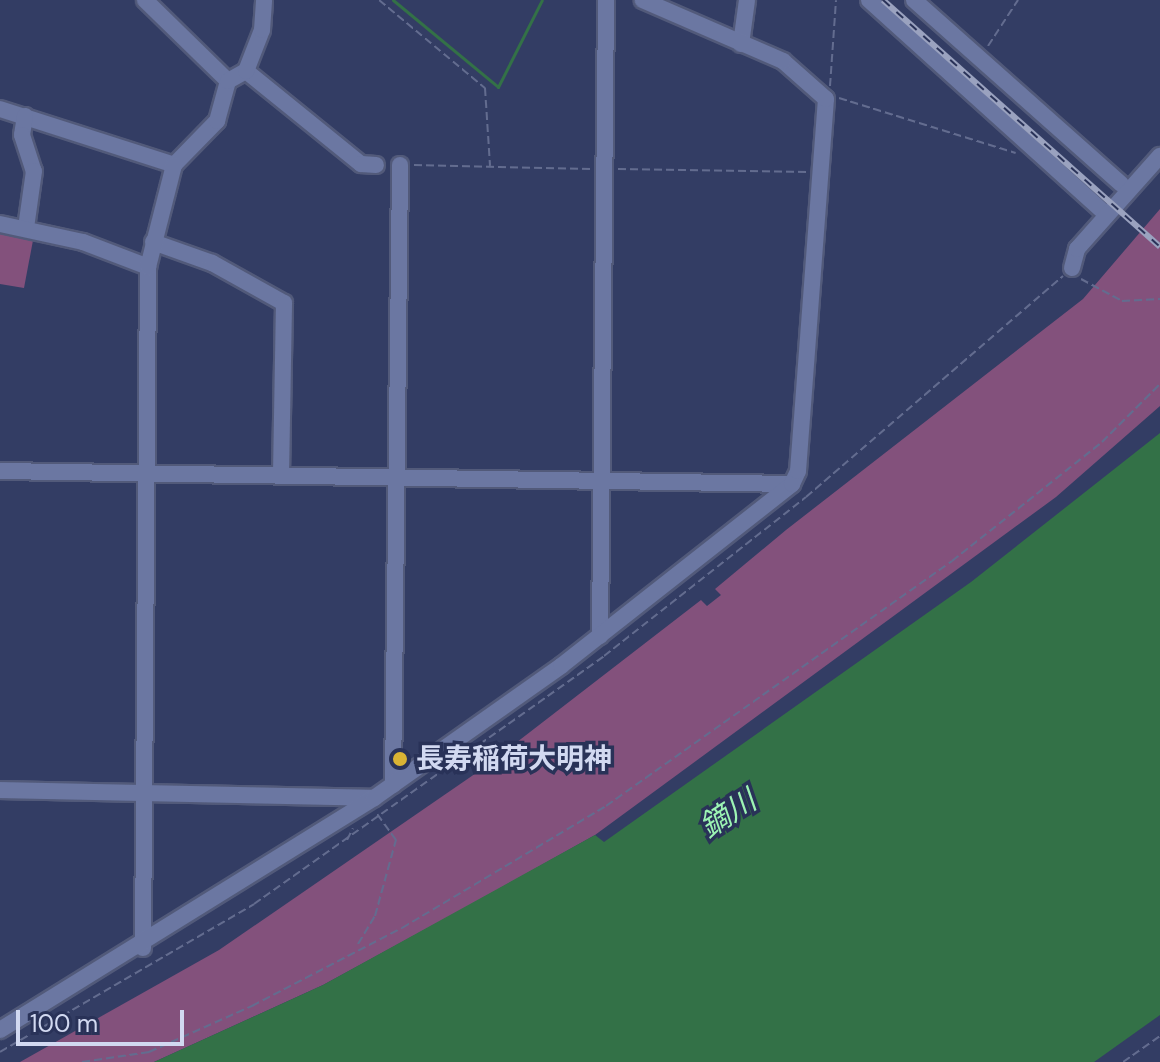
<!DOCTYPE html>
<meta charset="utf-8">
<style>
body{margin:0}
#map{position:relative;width:1160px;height:1062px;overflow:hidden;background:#333d64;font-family:"DM Sans","Noto Sans JP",sans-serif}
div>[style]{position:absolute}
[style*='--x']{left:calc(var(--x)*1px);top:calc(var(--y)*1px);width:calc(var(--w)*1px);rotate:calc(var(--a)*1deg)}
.green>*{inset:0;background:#83517c}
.water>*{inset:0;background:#337147}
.stream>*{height:3px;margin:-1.5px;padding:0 1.5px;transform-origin:1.5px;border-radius:1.5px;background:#337147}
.path>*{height:2px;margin-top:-1px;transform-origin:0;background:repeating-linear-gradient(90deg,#636c8f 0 8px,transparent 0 12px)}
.roads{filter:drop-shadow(2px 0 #525a7a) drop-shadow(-2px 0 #525a7a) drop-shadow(0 2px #525a7a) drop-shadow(0 -2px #525a7a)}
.minor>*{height:16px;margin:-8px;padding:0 8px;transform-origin:8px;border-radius:8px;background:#6b77a2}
.rail>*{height:6px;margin-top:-3px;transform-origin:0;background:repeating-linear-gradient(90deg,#293258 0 9px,#9aa2bf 0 18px);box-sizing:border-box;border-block:2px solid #9aa2bf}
.dots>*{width:22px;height:22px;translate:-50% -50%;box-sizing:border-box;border:4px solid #293258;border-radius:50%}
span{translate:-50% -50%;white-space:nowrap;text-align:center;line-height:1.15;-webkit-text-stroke:7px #293258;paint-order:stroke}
.poi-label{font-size:28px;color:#d2d9f1;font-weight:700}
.left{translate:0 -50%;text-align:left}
.water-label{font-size:30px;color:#9cf4b3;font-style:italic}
.scale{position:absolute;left:16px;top:1010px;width:168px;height:36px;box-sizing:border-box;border:4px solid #d2d9f1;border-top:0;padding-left:10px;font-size:24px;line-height:28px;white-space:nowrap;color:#d2d9f1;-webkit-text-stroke:6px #293258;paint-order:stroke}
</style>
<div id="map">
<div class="green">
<i style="clip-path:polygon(1160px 209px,1160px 406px,1056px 497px,595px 835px,470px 905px,323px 985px,154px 1062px,20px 1062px,219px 950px,482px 769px,701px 600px,707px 606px,721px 595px,715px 589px,786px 530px,1083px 299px)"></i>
<i style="clip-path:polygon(0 229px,34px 235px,24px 288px,0 284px)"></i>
</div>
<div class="water">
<i style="clip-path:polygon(1160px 433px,1160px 1015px,1094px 1062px,154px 1062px,323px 985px,595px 835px,604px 842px,971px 582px)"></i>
</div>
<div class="stream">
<i style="--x:393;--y:0;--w:136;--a:39.6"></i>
<i style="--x:498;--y:87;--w:97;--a:-63.2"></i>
</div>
<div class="path">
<i style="--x:379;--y:0;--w:138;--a:39.7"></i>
<i style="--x:485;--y:88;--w:78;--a:86.3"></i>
<i style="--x:988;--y:46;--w:55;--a:-56.9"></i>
<i style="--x:830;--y:86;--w:86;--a:-86"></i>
<i style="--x:839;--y:98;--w:185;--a:17.3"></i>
<i style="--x:414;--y:165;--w:177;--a:1.3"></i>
<i style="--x:618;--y:169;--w:189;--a:0.9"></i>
<i style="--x:1081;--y:279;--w:47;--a:28.2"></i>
<i style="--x:1122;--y:301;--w:38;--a:-3"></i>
<i style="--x:347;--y:840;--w:13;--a:-63"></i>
<i style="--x:358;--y:944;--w:33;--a:-59"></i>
<i style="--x:375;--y:916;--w:79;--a:-74.6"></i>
<i style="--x:396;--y:840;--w:32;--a:-126"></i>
<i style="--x:0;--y:1052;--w:294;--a:-30.2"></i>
<i style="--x:254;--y:904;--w:429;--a:-35.3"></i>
<i style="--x:604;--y:656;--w:257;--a:-38.2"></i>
<i style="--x:806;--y:497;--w:339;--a:-40.7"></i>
<i style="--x:82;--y:1062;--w:68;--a:-8.5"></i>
<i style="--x:149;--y:1052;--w:113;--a:-24.1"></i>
<i style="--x:252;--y:1006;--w:169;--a:-27.5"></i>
<i style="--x:402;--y:928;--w:238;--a:-30.9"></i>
<i style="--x:606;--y:806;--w:424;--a:-35.3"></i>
<i style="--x:952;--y:561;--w:191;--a:-38.4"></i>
<i style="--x:1102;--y:442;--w:82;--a:-45"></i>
<i style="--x:1123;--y:1062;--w:45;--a:-35.1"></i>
</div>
<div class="roads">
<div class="minor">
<i style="--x:145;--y:0;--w:116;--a:44.3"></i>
<i style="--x:869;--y:0;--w:319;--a:42.1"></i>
<i style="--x:914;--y:0;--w:277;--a:41.6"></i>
<i style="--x:741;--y:44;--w:44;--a:-82.2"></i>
<i style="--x:246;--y:71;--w:148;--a:39"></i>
<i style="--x:361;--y:164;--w:15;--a:4"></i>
<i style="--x:0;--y:109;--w:183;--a:17.8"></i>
<i style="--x:174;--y:165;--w:62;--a:-45.7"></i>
<i style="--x:217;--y:121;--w:41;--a:-74.6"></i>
<i style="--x:228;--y:81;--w:21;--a:-29"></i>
<i style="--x:246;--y:71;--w:44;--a:-68.7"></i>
<i style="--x:262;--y:30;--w:30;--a:-86"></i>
<i style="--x:25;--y:116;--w:19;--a:99"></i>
<i style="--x:22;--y:135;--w:38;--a:72"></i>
<i style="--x:34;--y:171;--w:58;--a:98"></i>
<i style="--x:0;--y:224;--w:85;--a:12.2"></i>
<i style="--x:83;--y:242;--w:70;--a:21"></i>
<i style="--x:153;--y:242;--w:63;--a:19.6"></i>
<i style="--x:212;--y:263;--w:82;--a:29.1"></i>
<i style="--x:284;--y:303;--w:172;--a:91"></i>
<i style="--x:1072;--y:268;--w:20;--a:-75"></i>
<i style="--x:1077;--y:249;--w:125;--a:-48.3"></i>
<i style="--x:0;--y:471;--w:792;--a:0.94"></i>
<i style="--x:600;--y:636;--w:636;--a:-89.46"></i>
<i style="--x:393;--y:785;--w:620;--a:-89.35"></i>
<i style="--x:0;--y:790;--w:374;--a:1.2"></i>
<i style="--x:143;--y:948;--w:681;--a:-89.58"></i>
<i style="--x:148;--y:267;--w:105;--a:-75.7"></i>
<i style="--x:0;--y:1030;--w:440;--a:-31.8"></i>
<i style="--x:374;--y:798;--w:229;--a:-35.2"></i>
<i style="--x:561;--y:666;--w:294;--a:-38.2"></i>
<i style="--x:792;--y:484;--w:14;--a:-65"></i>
<i style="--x:798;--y:471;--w:373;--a:-85.7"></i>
<i style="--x:826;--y:99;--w:57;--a:-138.5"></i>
<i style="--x:783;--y:61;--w:153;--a:-156.5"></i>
</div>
</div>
<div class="rail">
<i style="--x:883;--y:0;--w:371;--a:41.7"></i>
</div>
<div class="dots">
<i style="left:400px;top:759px;background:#d9b334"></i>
</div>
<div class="poi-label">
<span class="left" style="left:416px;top:759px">長寿稲荷大明神</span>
</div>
<div class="water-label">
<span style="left:728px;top:814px;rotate:-33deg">鏑川</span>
</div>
<div class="scale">100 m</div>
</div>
